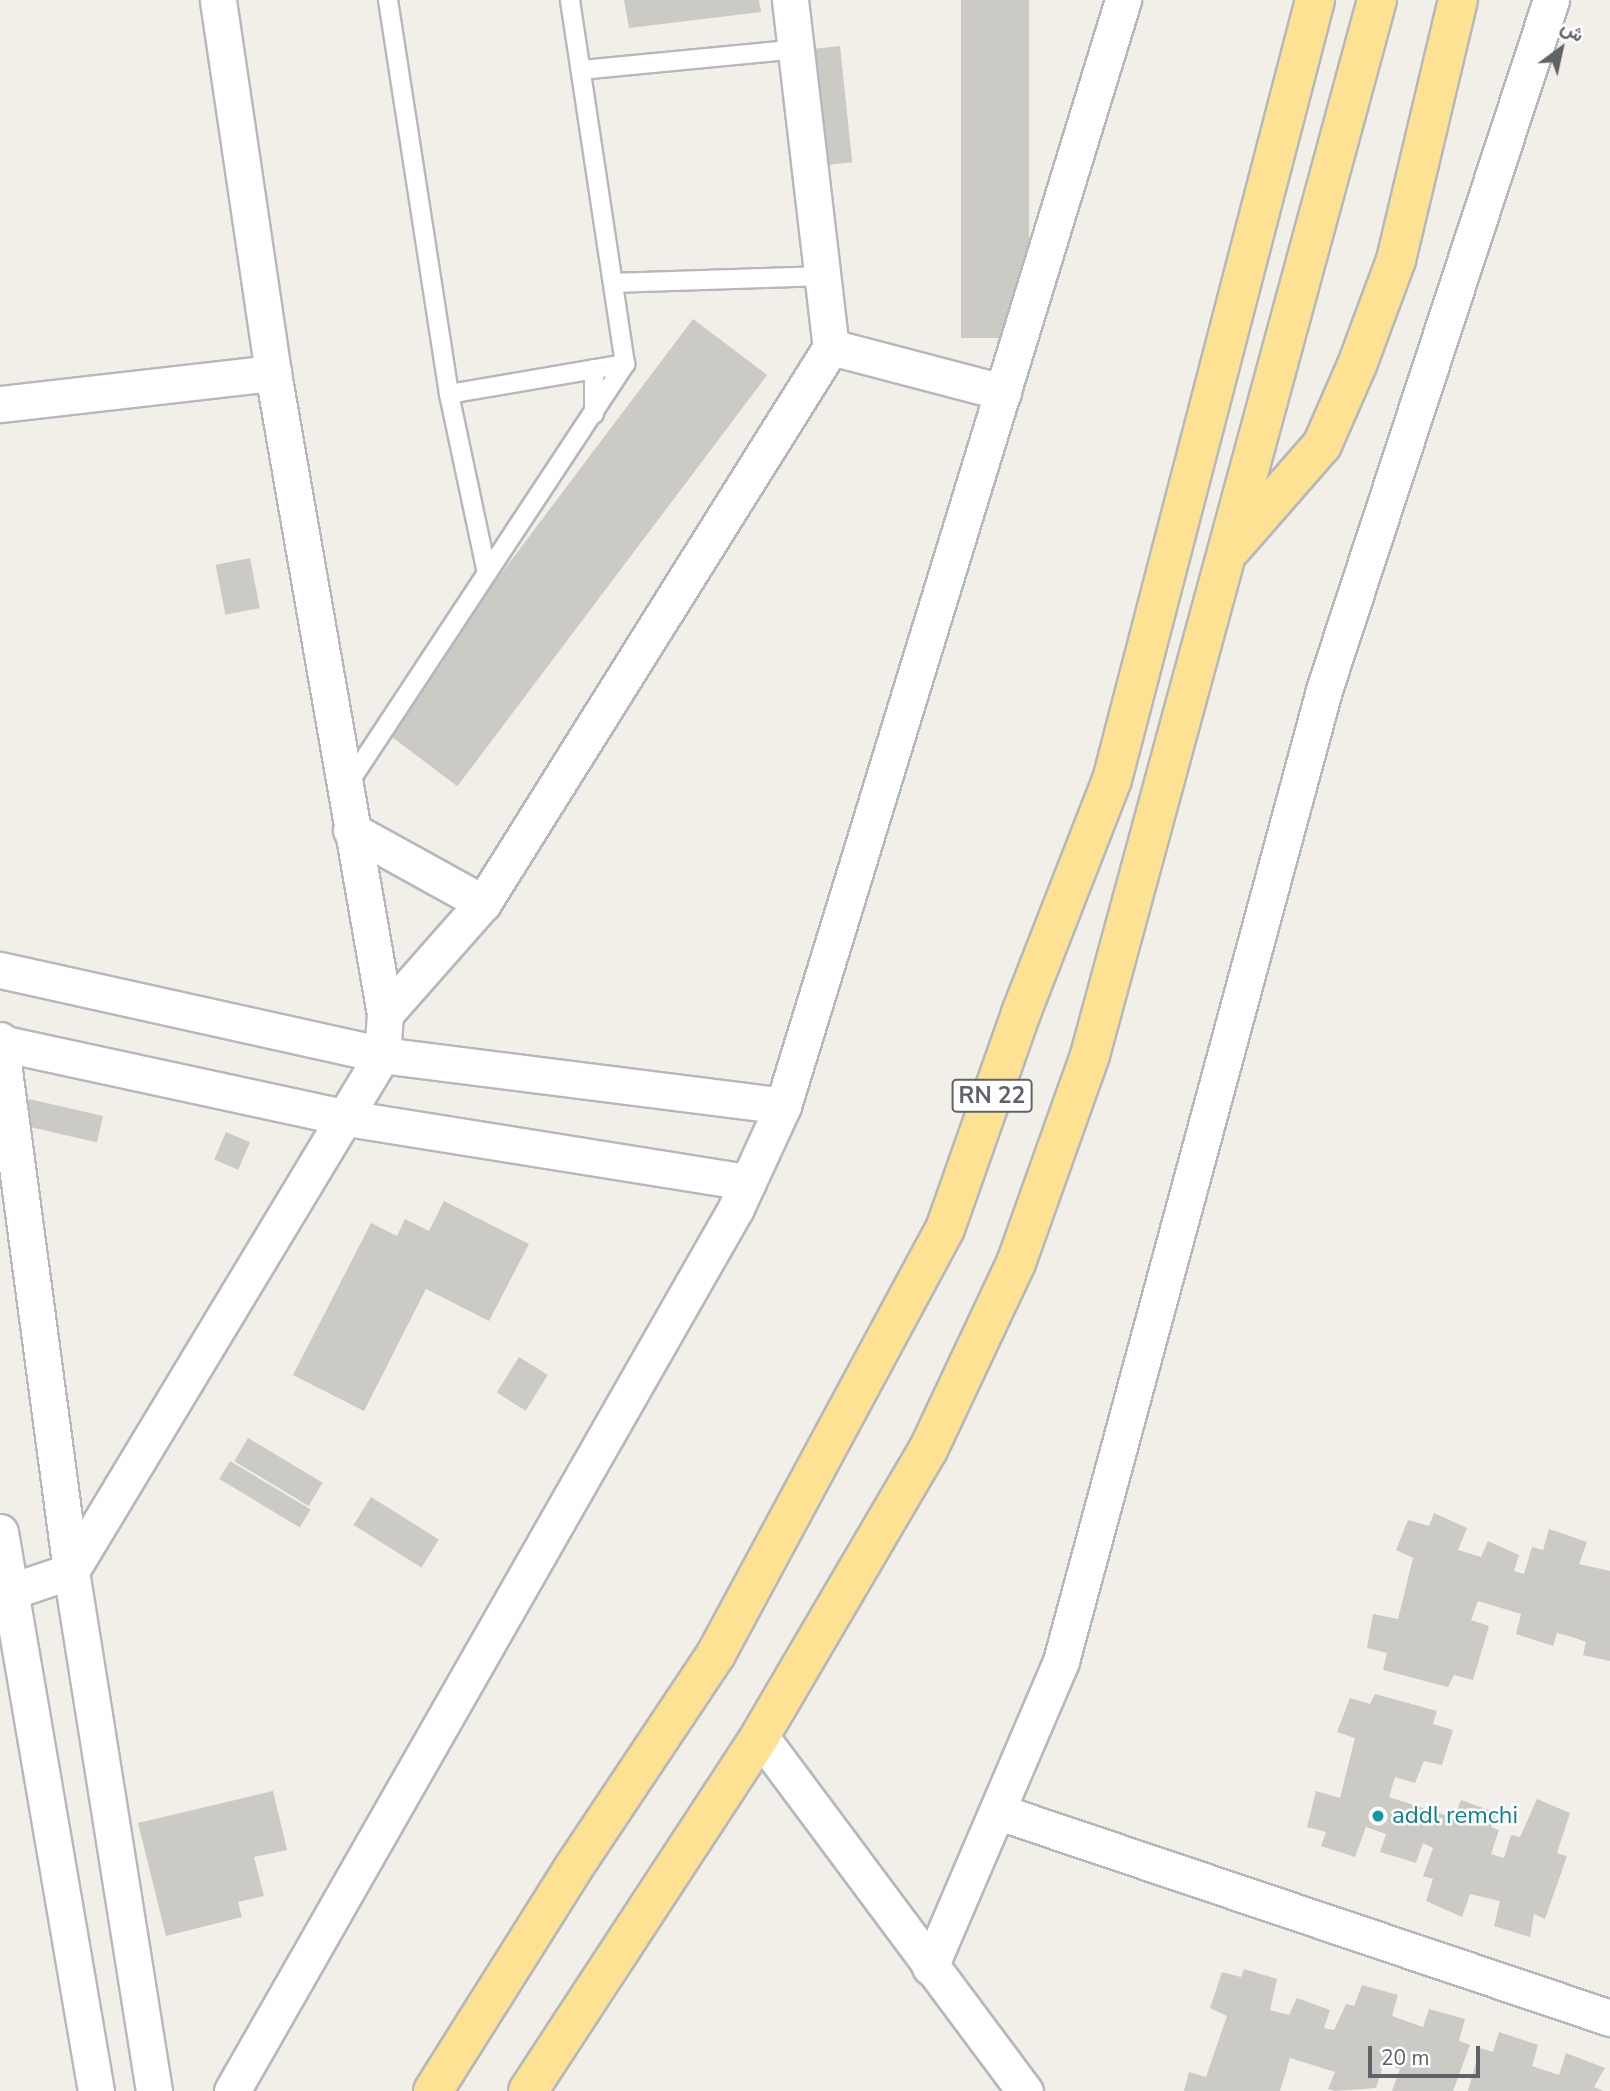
<!DOCTYPE html>
<meta charset="utf-8">
<style>
body{margin:0}
#map{position:relative;width:1610px;height:2091px;overflow:hidden;background:#f1efe8;font-family:"Nunito Sans",Vazirmatn,sans-serif}
div>[style]{position:absolute}
[style*='--x']{left:calc(var(--x)*1px);top:calc(var(--y)*1px);width:calc(var(--w)*1px);rotate:calc(var(--a)*1deg)}
.building>*{inset:0;background:#cccac5;transform-origin:0 0}
.roads{filter:drop-shadow(2px 0 #b5b8bc) drop-shadow(-2px 0 #b5b8bc) drop-shadow(0 2px #b5b8bc) drop-shadow(0 -2px #b5b8bc)}
.lane>*{height:18px;margin:-9px;padding:0 9px;transform-origin:9px;border-radius:9px;background:#fff}
.street>*{height:35px;margin:-17.5px;padding:0 17.5px;transform-origin:17.5px;border-radius:17.5px;background:#fff}
.highway>*{height:38px;margin:-19px;padding:0 19px;transform-origin:19px;border-radius:19px;background:#fde293}
.dots>*{width:19px;height:19px;translate:-50% -50%;box-sizing:border-box;border:4px solid #fff;border-radius:50%}
span{translate:-50% -50%;white-space:nowrap;text-align:center;line-height:1.15;-webkit-text-stroke:5px #fff;paint-order:stroke}
.shield-label span{padding:2px 5px;background:#fff;border:2px solid;border-radius:5px;-webkit-text-stroke-width:0}
.shield-label{font-size:23px;color:#5f6368;font-weight:700}
.culture-label{font-size:24px;color:#0d838f}
.left{translate:0 -50%;text-align:left}
.north{position:absolute;left:1526px;top:14px;width:70px;height:70px;-webkit-text-stroke:5px #fff;paint-order:stroke;rotate:33deg;font-size:19px;font-weight:700;line-height:28px;text-align:center;color:#5f6368}
.north::after{content:'';display:block;margin:auto;width:24px;height:32px;background:#5f6368;clip-path:polygon(50% 0,100% 100%,50% 72%,0 100%)}
.scale{position:absolute;left:1368px;top:2046px;width:112px;height:32px;box-sizing:border-box;border:4px solid #5f6368;border-top:0;padding-left:9px;font-size:21px;line-height:24px;white-space:nowrap;color:#5f6368;-webkit-text-stroke:5px #fff;paint-order:stroke}
</style>
<div id="map">
<div class="building">
<i style="clip-path:polygon(624px 0,759px 0,761px 12px,629px 28px)"></i>
<i style="left:961px;top:0;width:68px;height:338px"></i>
<i style="left:840px;top:46px;width:117px;height:28px;rotate:84deg"></i>
<i style="left:693px;top:319px;width:93px;height:515px;rotate:37deg"></i>
<i style="left:250px;top:558px;width:51px;height:35px;rotate:79deg"></i>
<i style="left:29px;top:1099px;width:76px;height:27px;rotate:13deg"></i>
<i style="left:226px;top:1132px;width:26px;height:30px;rotate:23deg"></i>
<i style="clip-path:polygon(444px 1201px,529px 1244px,489px 1321px,426px 1289px,364px 1411px,293px 1375px,371px 1223px,397px 1236px,405px 1219px,429px 1231px)"></i>
<i style="left:519px;top:1357px;width:34px;height:42px;rotate:32deg"></i>
<i style="left:248px;top:1438px;width:87px;height:27px;rotate:31deg"></i>
<i style="left:230px;top:1461px;width:94px;height:21px;rotate:31deg"></i>
<i style="left:371px;top:1497px;width:80px;height:33px;rotate:32deg"></i>
<i style="clip-path:polygon(1434px 1513px,1467px 1528px,1458px 1550px,1481px 1557px,1488px 1541px,1519px 1555px,1514px 1571px,1524px 1574px,1532px 1547px,1543px 1550px,1549px 1529px,1587px 1542px,1579px 1564px,1610px 1571px,1610px 1661px,1583px 1655px,1586px 1642px,1572px 1637px,1557px 1633px,1553px 1646px,1516px 1634px,1521px 1614px,1478px 1601px,1471px 1620px,1489px 1626px,1473px 1680px,1454px 1675px,1448px 1687px,1383px 1670px,1387px 1653px,1367px 1648px,1373px 1614px,1398px 1619px,1413px 1558px,1396px 1550px,1408px 1520px,1429px 1526px)"></i>
<i style="clip-path:polygon(1375px 1694px,1437px 1711px,1433px 1724px,1453px 1730px,1442px 1765px,1424px 1761px,1415px 1783px,1395px 1777px,1389px 1797px,1454px 1818px,1461px 1800px,1497px 1813px,1491px 1827px,1499px 1830px,1491px 1854px,1504px 1858px,1511px 1835px,1520px 1837px,1537px 1799px,1570px 1813px,1557px 1853px,1567px 1856px,1545px 1919px,1534px 1914px,1530px 1937px,1494px 1926px,1500px 1901px,1470px 1894px,1462px 1917px,1426px 1901px,1433px 1879px,1423px 1876px,1433px 1848px,1423px 1843px,1416px 1863px,1380px 1852px,1386px 1834px,1366px 1827px,1355px 1857px,1321px 1846px,1326px 1832px,1307px 1827px,1316px 1791px,1340px 1798px,1355px 1738px,1337px 1732px,1350px 1698px,1370px 1704px)"></i>
<i style="clip-path:polygon(273px 1791px,287px 1850px,254px 1857px,264px 1896px,238px 1902px,242px 1917px,166px 1936px,138px 1823px)"></i>
<i style="clip-path:polygon(1244px 1969px,1277px 1979px,1270px 2010px,1289px 2015px,1297px 1998px,1330px 2010px,1324px 2028px,1334px 2030px,1346px 2004px,1354px 2006px,1362px 1985px,1398px 1995px,1392px 2016px,1423px 2027px,1429px 2009px,1465px 2019px,1459px 2041px,1470px 2045px,1453px 2091px,1392px 2091px,1400px 2069px,1384px 2064px,1376px 2088px,1335px 2091px,1328px 2089px,1335px 2072px,1290px 2058px,1280px 2091px,1184px 2091px,1189px 2072px,1206px 2077px,1227px 2016px,1210px 2008px,1222px 1972px,1241px 1977px)"></i>
<i style="clip-path:polygon(1499px 2032px,1538px 2045px,1532px 2066px,1559px 2075px,1566px 2053px,1605px 2068px,1594px 2087px,1603px 2091px,1468px 2091px,1480px 2048px,1493px 2052px)"></i>
</div>
<div class="roads">
<div class="lane">
<i style="--x:388;--y:0;--w:399;--a:81.2"></i>
<i style="--x:581;--y:70;--w:219;--a:-5.5"></i>
<i style="--x:613;--y:283;--w:211;--a:-1.9"></i>
<i style="--x:594;--y:414;--w:45;--a:-90"></i>
<i style="--x:487;--y:573;--w:183;--a:-102"></i>
<i style="--x:449;--y:394;--w:179;--a:-9.7"></i>
<i style="--x:346;--y:787;--w:507;--a:-56.59"></i>
<i style="--x:625;--y:364;--w:368;--a:-98.6"></i>
</div>
<div class="street">
<i style="--x:790;--y:0;--w:349;--a:83.3"></i>
<i style="--x:831;--y:347;--w:178;--a:14.7"></i>
<i style="--x:0;--y:404;--w:275;--a:-6.5"></i>
<i style="--x:273;--y:373;--w:377;--a:-98.4"></i>
<i style="--x:351;--y:830;--w:151;--a:28.9"></i>
<i style="--x:0;--y:970;--w:391;--a:12.5"></i>
<i style="--x:382;--y:1055;--w:404;--a:7.2"></i>
<i style="--x:385;--y:1014;--w:148;--a:-48.6"></i>
<i style="--x:483;--y:903;--w:656;--a:-57.96"></i>
<i style="--x:0;--y:1040;--w:536;--a:82.38"></i>
<i style="--x:71;--y:1571;--w:527;--a:80.93"></i>
<i style="--x:0;--y:1043;--w:355;--a:12.2"></i>
<i style="--x:347;--y:1118;--w:406;--a:9.1"></i>
<i style="--x:0;--y:1532;--w:567;--a:80.26"></i>
<i style="--x:0;--y:1595;--w:75;--a:-18.7"></i>
<i style="--x:71;--y:1571;--w:602;--a:-58.92"></i>
<i style="--x:382;--y:1055;--w:41;--a:-85.8"></i>
<i style="--x:385;--y:1014;--w:651;--a:-99.91"></i>
<i style="--x:760;--y:1736;--w:443;--a:53.3"></i>
<i style="--x:999;--y:1812;--w:645;--a:18.63"></i>
<i style="--x:930;--y:1967;--w:333;--a:-66.8"></i>
<i style="--x:1061;--y:1661;--w:1006;--a:-74.84"></i>
<i style="--x:1324;--y:690;--w:726;--a:-71.79"></i>
<i style="--x:232;--y:2091;--w:1017;--a:-60.28"></i>
<i style="--x:736;--y:1208;--w:112;--a:-65.3"></i>
<i style="--x:783;--y:1106;--w:1157;--a:-72.91"></i>
</div>
<div class="highway">
<i style="--x:1232;--y:548;--w:137;--a:-48.9"></i>
<i style="--x:1322;--y:445;--w:87;--a:-66.4"></i>
<i style="--x:1357;--y:365;--w:112;--a:-69.6"></i>
<i style="--x:1396;--y:260;--w:267;--a:-76.6"></i>
<i style="--x:433;--y:2091;--w:261;--a:-57.8"></i>
<i style="--x:572;--y:1870;--w:260;--a:-56.3"></i>
<i style="--x:716;--y:1654;--w:483;--a:-61.7"></i>
<i style="--x:945;--y:1229;--w:229;--a:-70.6"></i>
<i style="--x:1021;--y:1013;--w:250;--a:-68.7"></i>
<i style="--x:1112;--y:780;--w:806;--a:-75.41"></i>
<i style="--x:528;--y:2091;--w:424;--a:-56.8"></i>
<i style="--x:760;--y:1736;--w:332;--a:-59.6"></i>
<i style="--x:928;--y:1450;--w:207;--a:-64.8"></i>
<i style="--x:1016;--y:1263;--w:221;--a:-70.4"></i>
<i style="--x:1090;--y:1055;--w:1093;--a:-74.78"></i>
</div>
</div>
<div class="dots">
<i style="left:1378px;top:1816px;background:#0f9aa8"></i>
</div>
<div class="shield-label">
<span style="left:992px;top:1096px">RN 22</span>
</div>
<div class="culture-label">
<span class="left" style="left:1392px;top:1816px">addl remchi</span>
</div>
<div class="north">ش</div>
<div class="scale">20 m</div>
</div>
